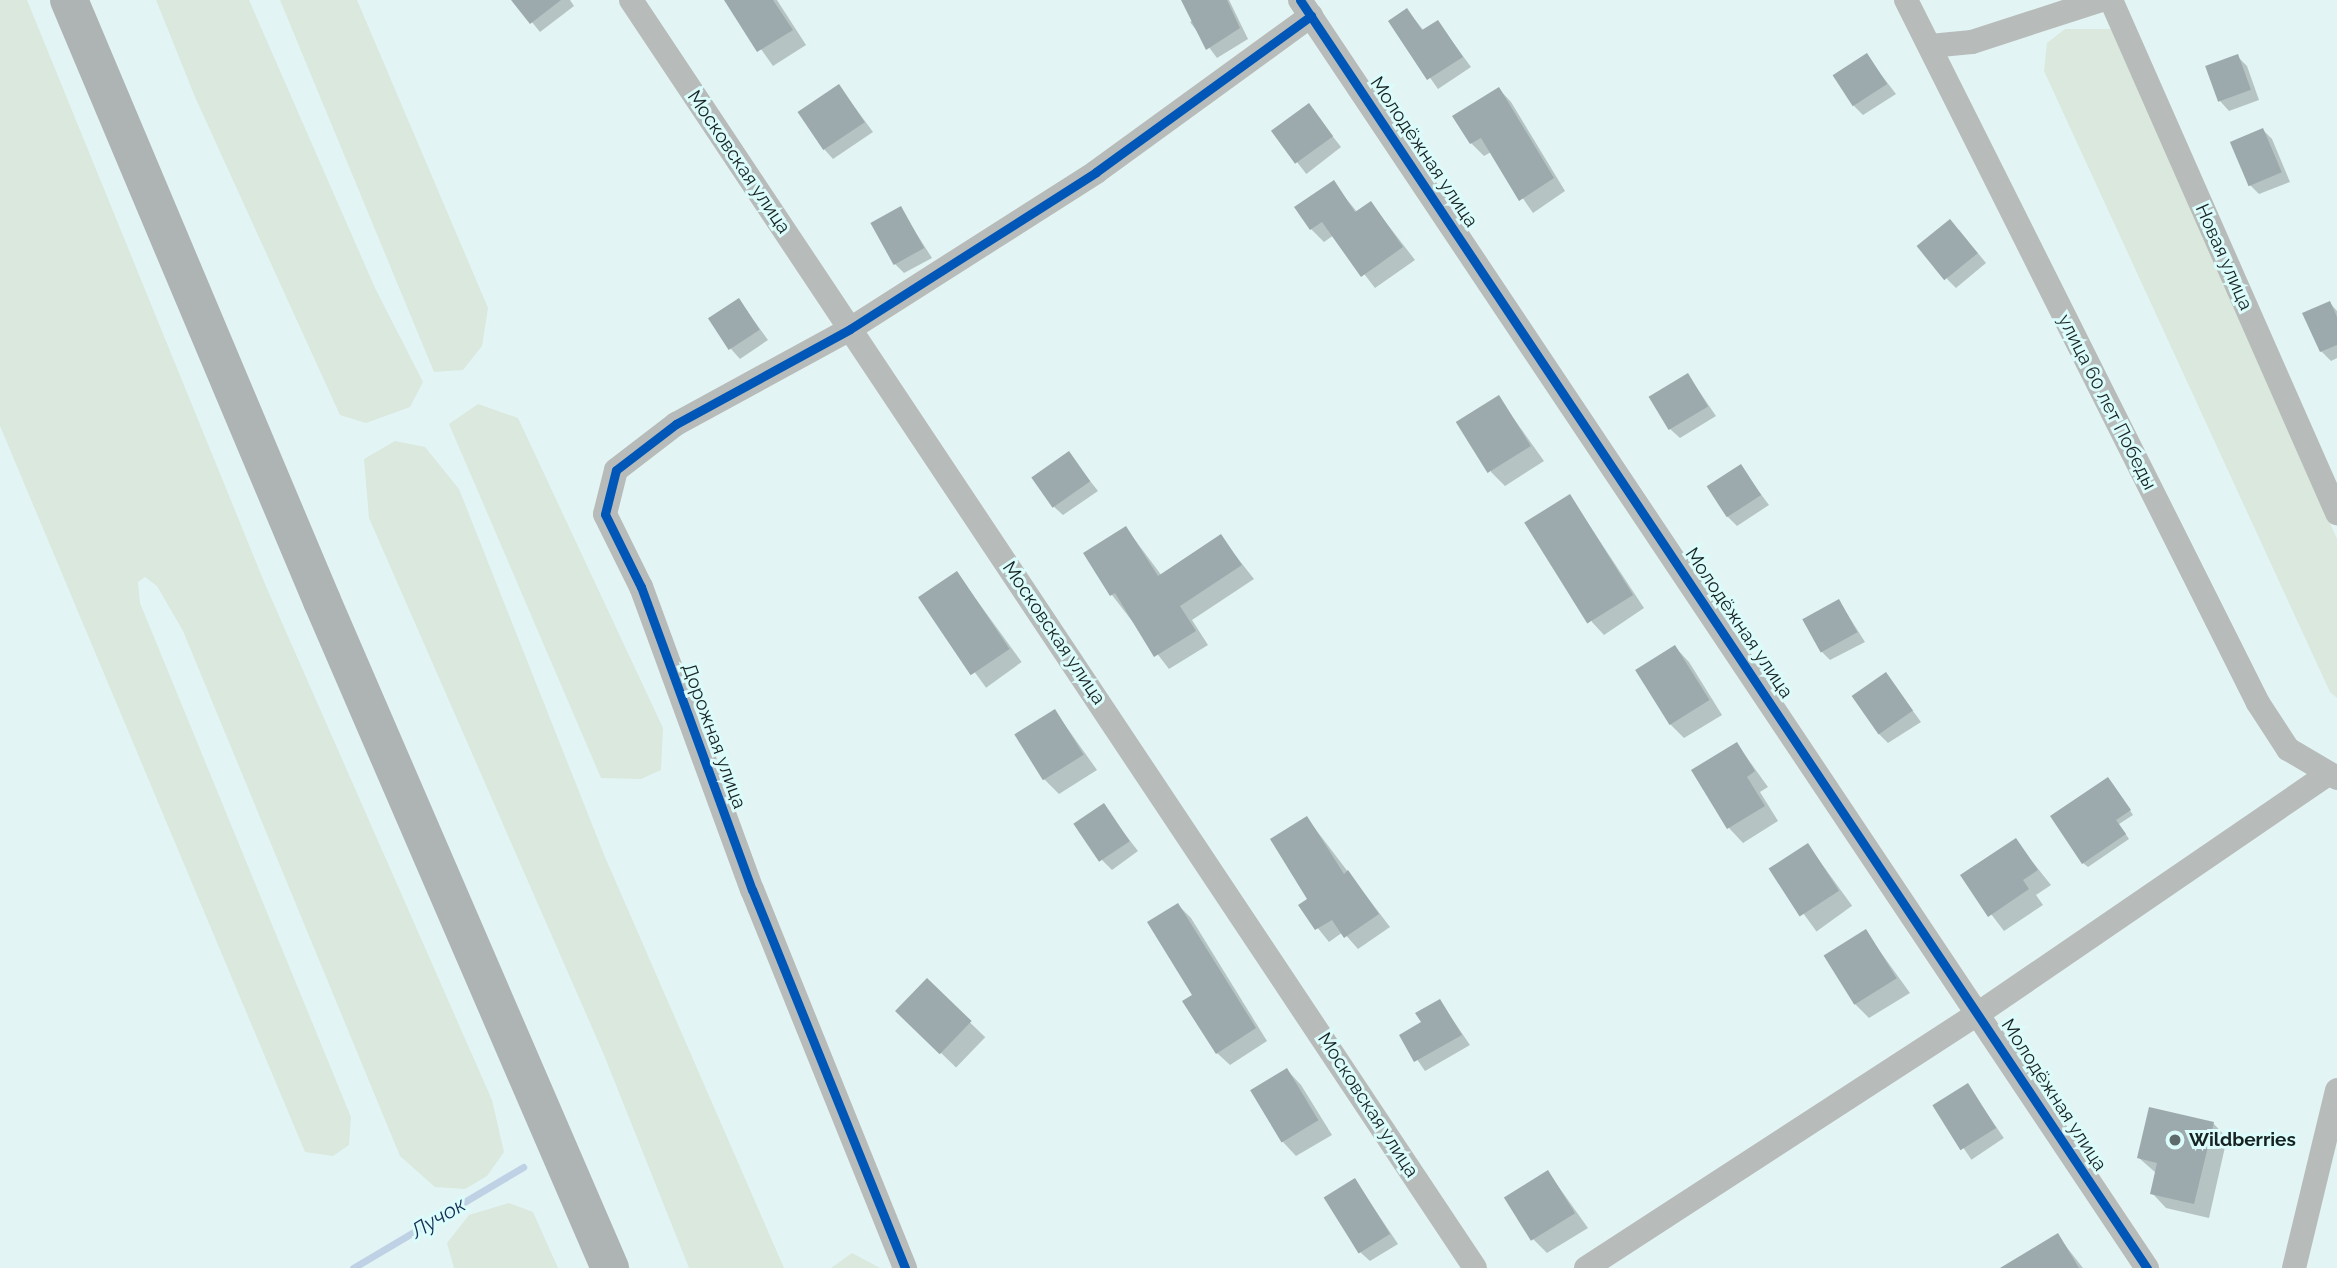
<!DOCTYPE html>
<meta charset="utf-8">
<style>
body{margin:0}
#map{position:relative;width:2337px;height:1268px;overflow:hidden;background:#e3f4f4;font-family:Raleway,sans-serif}
div>[style]{position:absolute}
[style*='--x']{left:calc(var(--x)*1px);top:calc(var(--y)*1px);width:calc(var(--w)*1px);rotate:calc(var(--a)*1deg)}
.green>*{inset:0;background:#dae8dd}
.shadow>*{inset:0;background:#0003;transform-origin:0 0}
.stream>*{height:7px;margin:-3.5px;padding:0 3.5px;transform-origin:3.5px;border-radius:3.5px;background:#bfd2e5}
.building>*{inset:0;background:#9daaad;transform-origin:0 0}
.minor>*{height:24px;margin:-12px;padding:0 12px;transform-origin:12px;border-radius:12px;background:#b7bcba}
.primary>*{height:38px;margin:-19px;padding:0 19px;transform-origin:19px;border-radius:19px;background:#adb4b3}
.cycleway>*{height:9px;margin:-4.5px;padding:0 4.5px;transform-origin:4.5px;border-radius:4.5px;background:#0057b8}
.dots>*{width:19px;height:19px;translate:-50% -50%;box-sizing:border-box;border:4px solid #dcfbfb;border-radius:50%}
span{translate:-50% -50%;white-space:nowrap;text-align:center;line-height:1.15;-webkit-text-stroke:6px #dcfbfb;paint-order:stroke}
.street-label{font-size:19px;color:#172323}
.poi-label{font-size:19px;color:#172323;font-weight:700}
.left{translate:0 -50%;text-align:left}
.water-label{font-size:21px;color:#122e53;font-style:italic}
</style>
<div id="map">
<div class="green">
<i style="clip-path:polygon(0 0,27px 0,265px 584px,492px 1100px,504px 1152px,487px 1176px,465px 1189px,435px 1187px,400px 1156px,183px 631px,157px 586px,145px 577px,138px 582px,140px 603px,351px 1117px,349px 1145px,333px 1156px,305px 1152px,0 426px)"></i>
<i style="clip-path:polygon(156px 0,249px 0,375px 288px,423px 382px,410px 407px,366px 423px,340px 415px,195px 97px)"></i>
<i style="clip-path:polygon(280px 0,357px 0,488px 308px,482px 346px,463px 370px,434px 372px)"></i>
<i style="clip-path:polygon(2065px 29px,2111px 29px,2337px 539px,2337px 698px,2330px 692px,2044px 71px,2047px 43px)"></i>
<i style="clip-path:polygon(478px 404px,518px 418px,663px 728px,661px 770px,641px 779px,601px 778px,449px 424px)"></i>
<i style="clip-path:polygon(395px 441px,425px 447px,459px 489px,605px 857px,784px 1268px,689px 1268px,604px 1055px,369px 518px,364px 459px)"></i>
<i style="clip-path:polygon(509px 1203px,533px 1212px,558px 1268px,454px 1268px,447px 1243px,469px 1215px)"></i>
<i style="clip-path:polygon(852px 1253px,880px 1268px,831px 1268px)"></i>
</div>
<div class="shadow">
<i style="clip-path:polygon(514px 0,570px 0,574px 6px,540px 32px)"></i>
<i style="clip-path:polygon(726px 0,777px 0,806px 45px,773px 66px)"></i>
<i style="clip-path:polygon(1196px 0,1229px 0,1248px 39px,1217px 58px,1190px 22px,1195px 19px)"></i>
<i style="clip-path:polygon(1407px 10px,1424px 31px,1438px 22px,1471px 67px,1438px 89px,1390px 21px)"></i>
<i style="clip-path:polygon(1866px 55px,1896px 94px,1863px 115px,1854px 106px)"></i>
<i style="clip-path:polygon(2237px 56px,2247px 66px,2259px 100px,2229px 111px,2220px 101px,2207px 67px)"></i>
<i style="clip-path:polygon(839px 86px,873px 132px,833px 159px,824px 149px)"></i>
<i style="clip-path:polygon(1499px 89px,1511px 102px,1565px 191px,1533px 213px,1491px 152px,1484px 156px,1471px 143px)"></i>
<i style="left:1309px;top:106px;width:52px;height:44px;rotate:52deg"></i>
<i style="clip-path:polygon(2263px 130px,2272px 139px,2290px 182px,2259px 194px,2250px 185px)"></i>
<i style="clip-path:polygon(1333px 183px,1358px 213px,1371px 203px,1415px 260px,1375px 288px,1334px 235px,1324px 242px,1311px 229px)"></i>
<i style="clip-path:polygon(900px 208px,932px 258px,904px 273px,895px 264px)"></i>
<i style="clip-path:polygon(1959px 230px,1986px 263px,1956px 288px,1947px 279px)"></i>
<i style="clip-path:polygon(739px 300px,768px 340px,740px 359px,731px 349px)"></i>
<i style="clip-path:polygon(2330px 303px,2337px 311px,2337px 358px,2331px 361px,2321px 351px)"></i>
<i style="clip-path:polygon(1688px 375px,1716px 416px,1680px 438px,1670px 429px)"></i>
<i style="clip-path:polygon(1499px 398px,1544px 461px,1505px 486px,1491px 472px)"></i>
<i style="clip-path:polygon(1068px 453px,1098px 491px,1063px 515px,1053px 506px)"></i>
<i style="clip-path:polygon(1740px 466px,1769px 505px,1737px 526px,1727px 516px)"></i>
<i style="clip-path:polygon(1570px 496px,1644px 608px,1604px 635px,1592px 622px)"></i>
<i style="clip-path:polygon(1126px 528px,1162px 576px,1221px 537px,1254px 579px,1192px 620px,1208px 645px,1169px 669px,1112px 595px)"></i>
<i style="left:957px;top:573px;width:110px;height:44px;rotate:54deg"></i>
<i style="clip-path:polygon(1839px 601px,1865px 642px,1830px 660px,1821px 651px)"></i>
<i style="clip-path:polygon(1675px 647px,1689px 662px,1722px 715px,1684px 738px,1670px 724px)"></i>
<i style="clip-path:polygon(1886px 674px,1921px 722px,1888px 743px,1879px 734px)"></i>
<i style="clip-path:polygon(1055px 711px,1097px 770px,1059px 794px,1044px 779px)"></i>
<i style="clip-path:polygon(1737px 744px,1768px 787px,1760px 792px,1778px 821px,1743px 843px,1729px 828px)"></i>
<i style="clip-path:polygon(2112px 783px,2133px 815px,2119px 824px,2129px 839px,2088px 867px,2083px 863px)"></i>
<i style="clip-path:polygon(1103px 806px,1138px 851px,1112px 870px,1102px 860px)"></i>
<i style="clip-path:polygon(1307px 818px,1390px 927px,1358px 949px,1343px 932px,1329px 942px,1300px 906px,1309px 899px)"></i>
<i style="clip-path:polygon(2015px 840px,2051px 885px,2036px 895px,2043px 905px,2004px 931px,1962px 876px)"></i>
<i style="left:1808px;top:845px;width:75px;height:44px;rotate:54deg"></i>
<i style="clip-path:polygon(1178px 905px,1191px 918px,1267px 1041px,1230px 1065px,1217px 1053px,1194px 995px)"></i>
<i style="clip-path:polygon(1866px 932px,1910px 993px,1869px 1018px,1855px 1004px)"></i>
<i style="left:927px;top:981px;width:81px;height:42px;rotate:44deg"></i>
<i style="clip-path:polygon(1440px 1001px,1470px 1045px,1425px 1071px,1401px 1036px,1423px 1023px)"></i>
<i style="clip-path:polygon(1287px 1070px,1301px 1085px,1332px 1135px,1296px 1156px,1282px 1141px)"></i>
<i style="left:1968px;top:1085px;width:64px;height:39px;rotate:56deg"></i>
<i style="clip-path:polygon(2213px 1123px,2227px 1138px,2209px 1218px,2166px 1208px,2152px 1193px,2156px 1173px,2139px 1158px)"></i>
<i style="clip-path:polygon(1548px 1172px,1588px 1228px,1547px 1253px,1533px 1239px)"></i>
<i style="clip-path:polygon(1355px 1180px,1398px 1244px,1370px 1261px,1360px 1252px)"></i>
<i style="clip-path:polygon(2057px 1235px,2083px 1268px,2003px 1268px)"></i>
</div>
<div class="stream">
<i style="--x:353;--y:1268;--w:198;--a:-30.7"></i>
</div>
<div class="building">
<i style="clip-path:polygon(511px 0,561px 0,530px 24px)"></i>
<i style="clip-path:polygon(724px 0,773px 0,793px 30px,757px 52px)"></i>
<i style="clip-path:polygon(1181px 0,1227px 0,1240px 28px,1206px 50px)"></i>
<i style="clip-path:polygon(1407px 8px,1422px 30px,1438px 20px,1463px 57px,1427px 80px,1388px 21px)"></i>
<i style="left:1867px;top:53px;width:37px;height:41px;rotate:57deg"></i>
<i style="left:2238px;top:54px;width:38px;height:35px;rotate:70deg"></i>
<i style="left:839px;top:84px;width:46px;height:50px;rotate:56deg"></i>
<i style="clip-path:polygon(1499px 87px,1554px 178px,1519px 201px,1481px 138px,1470px 144px,1452px 116px)"></i>
<i style="left:1309px;top:103px;width:41px;height:47px;rotate:54deg"></i>
<i style="left:2263px;top:128px;width:48px;height:36px;rotate:67deg"></i>
<i style="clip-path:polygon(1334px 180px,1355px 212px,1371px 201px,1403px 247px,1361px 277px,1322px 222px,1310px 230px,1294px 207px)"></i>
<i style="left:901px;top:206px;width:48px;height:35px;rotate:61deg"></i>
<i style="left:1950px;top:219px;width:44px;height:43px;rotate:51deg"></i>
<i style="left:739px;top:298px;width:38px;height:37px;rotate:57deg"></i>
<i style="clip-path:polygon(2330px 301px,2337px 317px,2337px 345px,2320px 352px,2302px 313px)"></i>
<i style="left:1688px;top:373px;width:39px;height:46px;rotate:59deg"></i>
<i style="left:1499px;top:395px;width:60px;height:51px;rotate:58deg"></i>
<i style="left:1069px;top:451px;width:37px;height:46px;rotate:55deg"></i>
<i style="left:1741px;top:464px;width:37px;height:41px;rotate:57deg"></i>
<i style="left:1570px;top:494px;width:119px;height:54px;rotate:58deg"></i>
<i style="clip-path:polygon(1126px 526px,1158px 576px,1221px 534px,1242px 565px,1180px 606px,1196px 631px,1154px 657px,1115px 593px,1110px 596px,1083px 553px)"></i>
<i style="left:957px;top:571px;width:94px;height:47px;rotate:56deg"></i>
<i style="left:1839px;top:599px;width:38px;height:42px;rotate:61deg"></i>
<i style="left:1675px;top:645px;width:65px;height:47px;rotate:58deg"></i>
<i style="left:1886px;top:672px;width:47px;height:42px;rotate:55deg"></i>
<i style="left:1055px;top:709px;width:54px;height:48px;rotate:58deg"></i>
<i style="clip-path:polygon(1737px 742px,1755px 771px,1747px 777px,1765px 806px,1727px 829px,1691px 770px)"></i>
<i style="clip-path:polygon(2108px 777px,2131px 810px,2116px 820px,2126px 834px,2082px 864px,2050px 816px)"></i>
<i style="left:1104px;top:803px;width:46px;height:37px;rotate:56deg"></i>
<i style="clip-path:polygon(1307px 816px,1344px 874px,1348px 870px,1379px 914px,1344px 938px,1332px 920px,1315px 930px,1298px 905px,1307px 899px,1270px 839px)"></i>
<i style="clip-path:polygon(2016px 838px,2038px 870px,2023px 880px,2029px 889px,1988px 917px,1960px 875px)"></i>
<i style="left:1808px;top:843px;width:57px;height:47px;rotate:57deg"></i>
<i style="clip-path:polygon(1178px 903px,1256px 1028px,1216px 1054px,1182px 1001px,1192px 995px,1147px 922px)"></i>
<i style="left:1866px;top:929px;width:58px;height:50px;rotate:58deg"></i>
<i style="left:927px;top:978px;width:62px;height:46px;rotate:44deg"></i>
<i style="clip-path:polygon(1440px 999px,1462px 1035px,1414px 1062px,1399px 1035px,1421px 1022px,1415px 1013px)"></i>
<i style="left:1287px;top:1068px;width:61px;height:43px;rotate:59deg"></i>
<i style="left:1968px;top:1083px;width:53px;height:42px;rotate:58deg"></i>
<i style="clip-path:polygon(2149px 1107px,2214px 1122px,2194px 1204px,2150px 1194px,2157px 1163px,2137px 1158px)"></i>
<i style="left:1548px;top:1170px;width:51px;height:52px;rotate:58deg"></i>
<i style="left:1355px;top:1178px;width:66px;height:37px;rotate:58deg"></i>
<i style="clip-path:polygon(2058px 1233px,2079px 1268px,2000px 1268px)"></i>
</div>
<div class="minor">
<i style="--x:631;--y:0;--w:1523;--a:56.35"></i>
<i style="--x:1300;--y:0;--w:1525;--a:56.26"></i>
<i style="--x:1906;--y:0;--w:786;--a:63.4"></i>
<i style="--x:2258;--y:703;--w:55;--a:56.9"></i>
<i style="--x:2288;--y:749;--w:57;--a:30.6"></i>
<i style="--x:2111;--y:0;--w:561;--a:66.22"></i>
<i style="--x:1930;--y:46;--w:42;--a:-5.4"></i>
<i style="--x:1972;--y:42;--w:136;--a:-18"></i>
<i style="--x:905;--y:1268;--w:408;--a:-112"></i>
<i style="--x:752;--y:890;--w:323;--a:-110.1"></i>
<i style="--x:641;--y:587;--w:81;--a:-116.3"></i>
<i style="--x:605;--y:514;--w:45;--a:-76"></i>
<i style="--x:616;--y:470;--w:76;--a:-37.5"></i>
<i style="--x:676;--y:424;--w:198;--a:-28.6"></i>
<i style="--x:850;--y:329;--w:292;--a:-32.5"></i>
<i style="--x:1096;--y:172;--w:266;--a:-36"></i>
<i style="--x:1586;--y:1268;--w:468;--a:-33"></i>
<i style="--x:1979;--y:1013;--w:423;--a:-34.4"></i>
<i style="--x:2294;--y:1268;--w:183;--a:-76.4"></i>
</div>
<div class="primary">
<i style="--x:69;--y:0;--w:652;--a:67.17"></i>
<i style="--x:322;--y:601;--w:727;--a:66.65"></i>
</div>
<div class="cycleway">
<i style="--x:1300;--y:0;--w:1525;--a:56.26"></i>
<i style="--x:905;--y:1268;--w:408;--a:-112"></i>
<i style="--x:752;--y:890;--w:323;--a:-110.1"></i>
<i style="--x:641;--y:587;--w:81;--a:-116.3"></i>
<i style="--x:605;--y:514;--w:45;--a:-76"></i>
<i style="--x:616;--y:470;--w:76;--a:-37.5"></i>
<i style="--x:676;--y:424;--w:198;--a:-28.6"></i>
<i style="--x:850;--y:329;--w:292;--a:-32.5"></i>
<i style="--x:1096;--y:172;--w:266;--a:-36"></i>
</div>
<div class="dots">
<i style="left:2175px;top:1140px;background:#5e6c6c"></i>
</div>
<div class="street-label">
<span style="left:1424px;top:152px;rotate:56deg">Молодёжная улица</span>
<span style="left:739px;top:162px;rotate:56deg">Московская улица</span>
<span style="left:2224px;top:257px;rotate:66deg">Новая улица</span>
<span style="left:2107px;top:402px;rotate:63deg">улица 60 лет Победы</span>
<span style="left:1739px;top:623px;rotate:56deg">Молодёжная улица</span>
<span style="left:1054px;top:633px;rotate:56deg">Московская улица</span>
<span style="left:714px;top:736px;rotate:70deg">Дорожная улица</span>
<span style="left:2054px;top:1095px;rotate:57deg">Молодёжная улица</span>
<span style="left:1368px;top:1105px;rotate:57deg">Московская улица</span>
</div>
<div class="poi-label">
<span class="left" style="left:2189px;top:1140px">Wildberries</span>
</div>
<div class="water-label">
<span style="left:438px;top:1218px;rotate:-31deg">Лучок</span>
</div>
</div>
